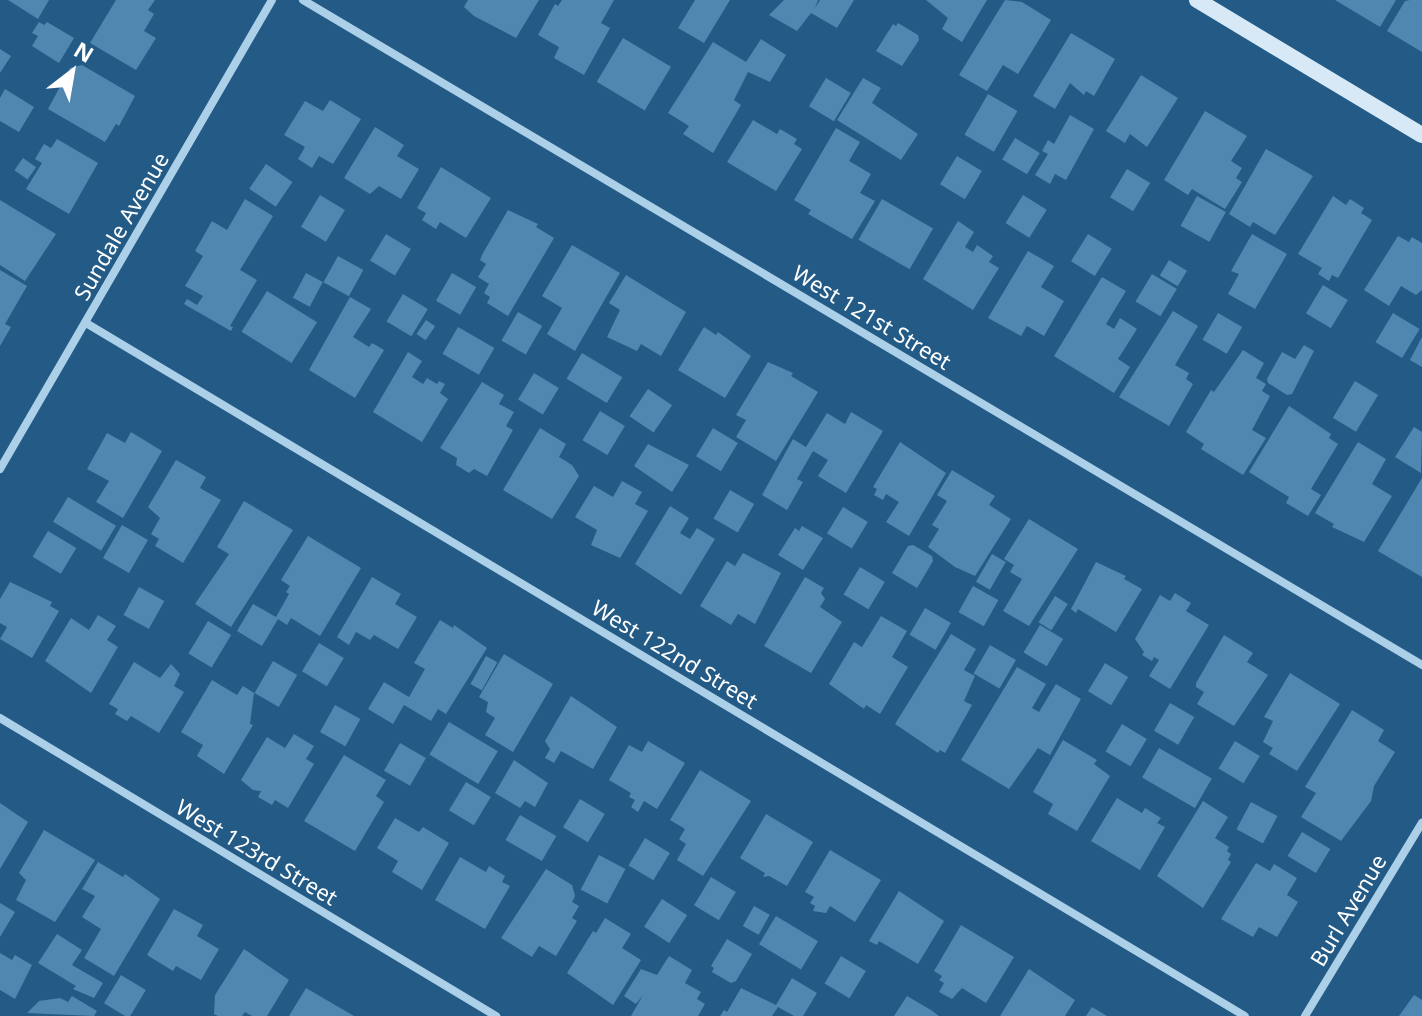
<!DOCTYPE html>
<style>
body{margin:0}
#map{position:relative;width:1422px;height:1016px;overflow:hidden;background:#235b86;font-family:"Noto Sans",sans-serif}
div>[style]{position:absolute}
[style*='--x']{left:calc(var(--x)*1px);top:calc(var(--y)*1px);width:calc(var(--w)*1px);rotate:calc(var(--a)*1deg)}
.building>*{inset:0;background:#5087b0;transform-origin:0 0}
.street>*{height:8px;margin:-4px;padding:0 4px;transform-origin:4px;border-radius:4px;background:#add0e9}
.secondary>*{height:16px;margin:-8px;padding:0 8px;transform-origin:8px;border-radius:8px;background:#d7e9f7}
span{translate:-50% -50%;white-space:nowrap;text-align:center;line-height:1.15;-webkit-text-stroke:8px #235b86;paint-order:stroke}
.street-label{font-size:22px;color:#fff}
.north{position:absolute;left:32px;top:32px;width:80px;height:80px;-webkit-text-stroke:6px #235b86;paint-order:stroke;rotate:31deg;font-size:22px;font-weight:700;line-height:32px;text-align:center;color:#fff}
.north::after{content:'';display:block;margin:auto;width:28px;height:36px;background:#fff;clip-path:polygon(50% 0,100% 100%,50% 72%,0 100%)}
</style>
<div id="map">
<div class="building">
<i style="clip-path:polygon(8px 0,49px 0,38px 19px)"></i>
<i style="clip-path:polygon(116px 0,155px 0,148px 10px,154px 14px,144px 31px,156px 38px,136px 70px,90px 43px)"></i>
<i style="clip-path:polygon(468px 0,539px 0,516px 38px,474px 16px,464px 7px)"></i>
<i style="clip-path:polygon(562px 0,614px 0,601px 23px,610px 28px,584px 75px,554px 58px,559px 47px,538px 35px,555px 4px,558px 6px)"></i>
<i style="clip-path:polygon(695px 0,730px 0,704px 43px,678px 28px)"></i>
<i style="clip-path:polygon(784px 0,818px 0,815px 8px,820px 0,854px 0,837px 28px,811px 13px,797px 31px,769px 15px)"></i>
<i style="clip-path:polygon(926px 0,987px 0,962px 42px,942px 29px,948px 18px)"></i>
<i style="clip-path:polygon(1005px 0,1022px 2px,1051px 20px,1018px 74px,1003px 65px,987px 91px,959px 75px)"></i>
<i style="clip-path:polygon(1335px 0,1396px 0,1380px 27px)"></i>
<i style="clip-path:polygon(1410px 0,1422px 0,1422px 52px,1387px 31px,1405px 1px)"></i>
<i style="clip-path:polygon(39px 22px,44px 25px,47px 22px,74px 38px,59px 63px,32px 46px,38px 36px,32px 33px)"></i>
<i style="clip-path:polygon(898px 23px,918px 35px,919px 40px,902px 66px,876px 51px,893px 24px,896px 26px)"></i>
<i style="clip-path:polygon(1071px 33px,1115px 59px,1094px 96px,1086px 91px,1084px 95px,1070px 83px,1055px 109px,1033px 96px)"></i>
<i style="left:623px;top:38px;width:56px;height:51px;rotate:31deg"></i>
<i style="clip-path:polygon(761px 39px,786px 55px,770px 82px,748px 72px,734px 100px,741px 105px,713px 153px,683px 134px,689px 126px,668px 113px,713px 42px,746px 62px)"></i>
<i style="clip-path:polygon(0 49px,11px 56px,0 73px)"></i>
<i style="clip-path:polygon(82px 65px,135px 96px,119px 126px,116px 124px,105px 142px,48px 109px,70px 68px)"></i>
<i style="clip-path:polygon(1141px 75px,1178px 98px,1147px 147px,1130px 134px,1125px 143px,1106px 131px)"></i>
<i style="left:826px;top:78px;width:29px;height:33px;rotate:31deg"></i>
<i style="clip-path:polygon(863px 78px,881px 88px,872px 103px,918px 134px,901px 160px,837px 120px)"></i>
<i style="clip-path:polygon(5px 89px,34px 107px,19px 132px,0 121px,0 98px)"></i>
<i style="left:988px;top:94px;width:34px;height:47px;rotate:30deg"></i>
<i style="clip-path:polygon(330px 100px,361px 119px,333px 164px,319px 156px,312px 168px,298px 159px,305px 147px,284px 135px,305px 101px,323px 111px)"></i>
<i style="clip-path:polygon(1205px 111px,1247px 136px,1231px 161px,1242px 168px,1236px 178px,1242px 182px,1225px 209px,1192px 189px,1188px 195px,1164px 180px)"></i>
<i style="clip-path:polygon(1070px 115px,1094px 129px,1066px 180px,1055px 174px,1050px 184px,1035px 175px,1048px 154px,1042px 151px,1048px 140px,1054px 144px)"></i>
<i style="clip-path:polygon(753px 120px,777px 134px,780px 129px,797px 139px,794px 144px,802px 149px,776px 191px,727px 162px)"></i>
<i style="clip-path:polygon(375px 127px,404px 145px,397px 156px,419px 169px,401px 199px,379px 186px,370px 194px,344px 178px)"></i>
<i style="clip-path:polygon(836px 128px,860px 142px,849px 161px,871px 174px,860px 193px,875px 201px,852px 239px,808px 214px,811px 210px,794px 200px)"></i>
<i style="left:1015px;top:138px;width:29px;height:25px;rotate:31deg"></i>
<i style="clip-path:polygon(57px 139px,98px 163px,69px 214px,26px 189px,42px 163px,35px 159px,44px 144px,51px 148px)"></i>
<i style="clip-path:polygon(1266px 149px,1313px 176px,1275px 235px,1253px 222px,1250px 227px,1229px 214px)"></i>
<i style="left:957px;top:156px;width:29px;height:33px;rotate:31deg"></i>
<i style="left:23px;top:158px;width:16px;height:15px;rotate:35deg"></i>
<i style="left:266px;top:164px;width:32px;height:30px;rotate:34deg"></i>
<i style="clip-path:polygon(441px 167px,491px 198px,466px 238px,440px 222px,436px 229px,422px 220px,426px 213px,417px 208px)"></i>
<i style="left:1127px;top:169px;width:27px;height:33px;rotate:31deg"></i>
<i style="left:320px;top:195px;width:29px;height:37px;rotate:31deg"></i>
<i style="left:1023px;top:195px;width:28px;height:33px;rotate:32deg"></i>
<i style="left:1197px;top:196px;width:33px;height:34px;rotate:29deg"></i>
<i style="clip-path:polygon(1333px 196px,1346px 205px,1350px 199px,1364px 208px,1361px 213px,1372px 220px,1338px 278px,1332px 275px,1329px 281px,1318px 274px,1322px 268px,1298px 254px)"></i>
<i style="clip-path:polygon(245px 199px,273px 216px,240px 270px,257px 280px,230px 326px,233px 327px,231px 331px,184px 304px,187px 299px,197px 305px,203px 296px,185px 286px,203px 256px,195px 251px,212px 221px,227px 230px)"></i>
<i style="left:882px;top:199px;width:59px;height:47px;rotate:30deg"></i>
<i style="clip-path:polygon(0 200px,56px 234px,25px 281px,0 265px)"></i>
<i style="clip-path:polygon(508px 210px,538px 224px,536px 227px,554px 238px,508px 316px,487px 303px,490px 297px,484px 293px,489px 284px,478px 277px,486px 264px,480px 260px,483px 253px)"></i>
<i style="clip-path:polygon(958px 221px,974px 232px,965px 247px,973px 252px,977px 245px,993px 256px,989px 262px,999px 268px,973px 310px,923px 279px)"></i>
<i style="left:386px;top:234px;width:29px;height:31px;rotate:31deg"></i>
<i style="left:1088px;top:234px;width:28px;height:32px;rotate:32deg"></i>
<i style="clip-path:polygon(1252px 234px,1287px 254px,1255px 309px,1228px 294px,1239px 274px,1231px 271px)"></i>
<i style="clip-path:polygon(1398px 236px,1409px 242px,1412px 237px,1422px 243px,1422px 290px,1416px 295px,1401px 286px,1389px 306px,1364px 290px)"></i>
<i style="clip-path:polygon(572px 245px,620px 273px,575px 351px,547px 334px,562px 308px,542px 296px)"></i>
<i style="clip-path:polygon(1028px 251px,1054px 266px,1041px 287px,1064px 301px,1044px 336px,1027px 326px,1021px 336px,988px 318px)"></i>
<i style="left:338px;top:256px;width:29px;height:30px;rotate:29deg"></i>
<i style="left:1169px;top:260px;width:21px;height:18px;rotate:31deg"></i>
<i style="clip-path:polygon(0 270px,27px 286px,5px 324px,11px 327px,0 346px)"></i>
<i style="left:306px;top:273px;width:19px;height:28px;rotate:28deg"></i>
<i style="left:452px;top:273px;width:28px;height:32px;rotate:30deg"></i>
<i style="left:1152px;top:274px;width:29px;height:32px;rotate:31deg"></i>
<i style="clip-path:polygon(626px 275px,686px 312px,661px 356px,641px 344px,637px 351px,607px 337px,620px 310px,609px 303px)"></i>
<i style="clip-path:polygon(1102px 277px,1126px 291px,1106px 324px,1114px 329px,1120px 318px,1137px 329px,1118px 359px,1130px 367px,1114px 393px,1054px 356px)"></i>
<i style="left:1323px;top:285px;width:29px;height:33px;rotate:31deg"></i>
<i style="left:267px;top:291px;width:59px;height:48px;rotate:32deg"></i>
<i style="left:403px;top:294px;width:29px;height:32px;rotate:31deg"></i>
<i style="clip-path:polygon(350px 297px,371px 309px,353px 337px,369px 347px,372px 343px,384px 350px,355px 398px,309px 370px)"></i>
<i style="clip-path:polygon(1173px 311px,1198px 326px,1175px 365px,1189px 373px,1186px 379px,1193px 384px,1169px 426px,1119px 397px)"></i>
<i style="left:518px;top:312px;width:28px;height:33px;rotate:30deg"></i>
<i style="left:1218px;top:313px;width:28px;height:31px;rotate:30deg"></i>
<i style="left:1393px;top:313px;width:31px;height:34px;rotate:31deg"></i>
<i style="left:426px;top:320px;width:11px;height:17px;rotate:34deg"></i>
<i style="left:458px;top:327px;width:42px;height:31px;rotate:30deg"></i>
<i style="clip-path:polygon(704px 327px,716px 335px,718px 332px,751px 356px,725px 398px,678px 370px)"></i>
<i style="clip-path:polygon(1422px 337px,1422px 367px,1410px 360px)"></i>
<i style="clip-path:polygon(1304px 345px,1314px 351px,1292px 394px,1287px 395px,1268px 383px,1267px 379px,1282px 352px,1295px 359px)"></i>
<i style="clip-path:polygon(1243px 350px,1264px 363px,1256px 378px,1266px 384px,1262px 391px,1270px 396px,1252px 430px,1266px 438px,1243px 475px,1201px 449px,1204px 444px,1186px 432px,1211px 390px,1214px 392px)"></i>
<i style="clip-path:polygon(408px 352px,422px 361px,412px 377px,423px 384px,427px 378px,437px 384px,439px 381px,445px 384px,440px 393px,448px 399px,422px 442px,373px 412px)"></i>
<i style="left:582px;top:353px;width:47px;height:30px;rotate:31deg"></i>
<i style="clip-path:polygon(768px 362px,793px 373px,791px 376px,818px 392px,776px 461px,736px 437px,746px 420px,736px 415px)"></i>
<i style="left:534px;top:373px;width:29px;height:31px;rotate:31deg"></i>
<i style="left:1355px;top:381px;width:27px;height:43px;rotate:31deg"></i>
<i style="clip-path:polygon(482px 382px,504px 395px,499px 404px,514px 412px,506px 426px,513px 430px,487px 476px,474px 469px,469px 473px,456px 465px,457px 458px,440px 448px)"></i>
<i style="left:648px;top:389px;width:29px;height:33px;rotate:34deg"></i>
<i style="clip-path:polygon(1289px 406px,1331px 434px,1329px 438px,1338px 444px,1311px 489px,1321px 495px,1308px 516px,1286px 503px,1289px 497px,1249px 472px)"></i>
<i style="left:600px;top:411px;width:29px;height:34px;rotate:31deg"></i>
<i style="clip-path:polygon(851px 412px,883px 431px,846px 493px,818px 476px,828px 460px,813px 451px,797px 479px,803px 482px,787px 510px,762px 495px,793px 439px,806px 447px,827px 413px,845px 424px)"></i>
<i style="clip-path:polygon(1414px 427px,1422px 432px,1421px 473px,1395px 457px)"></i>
<i style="clip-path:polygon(540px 428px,566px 444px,559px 457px,572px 465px,579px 476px,552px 519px,503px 490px)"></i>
<i style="left:713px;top:428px;width:29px;height:33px;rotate:31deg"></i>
<i style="clip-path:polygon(131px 432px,162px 451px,123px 518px,96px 502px,109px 481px,87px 469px,107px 433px,125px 443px)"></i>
<i style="clip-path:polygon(900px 442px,946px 473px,909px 536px,886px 522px,899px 502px,886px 494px,883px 500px,874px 495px,877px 489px,873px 487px)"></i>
<i style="clip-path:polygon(1358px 442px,1386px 459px,1372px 484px,1392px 496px,1364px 542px,1332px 527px,1334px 524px,1315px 513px)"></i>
<i style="clip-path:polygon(648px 444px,689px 465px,672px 492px,634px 466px)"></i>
<i style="clip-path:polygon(176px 460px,206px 477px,200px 488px,221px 500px,183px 563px,155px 546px,159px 539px,151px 534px,160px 518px,148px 507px)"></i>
<i style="clip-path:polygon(952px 470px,995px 496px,989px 505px,1011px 519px,975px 576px,955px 567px,928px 547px,939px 529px,932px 525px,947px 501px,937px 495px)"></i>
<i style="clip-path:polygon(1422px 478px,1422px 577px,1378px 551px)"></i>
<i style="clip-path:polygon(622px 481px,642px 492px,635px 504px,648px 511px,620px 558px,591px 545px,597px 530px,575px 517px,594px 486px,613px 497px)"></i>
<i style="left:730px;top:490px;width:28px;height:33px;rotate:30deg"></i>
<i style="left:68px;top:497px;width:56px;height:29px;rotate:31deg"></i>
<i style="clip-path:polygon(244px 501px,293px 530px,231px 627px,195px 604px,229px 554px,217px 547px)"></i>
<i style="clip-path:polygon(670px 506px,689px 518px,680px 533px,690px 539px,697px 528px,715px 539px,681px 595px,635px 564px)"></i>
<i style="left:843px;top:507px;width:29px;height:31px;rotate:31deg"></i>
<i style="clip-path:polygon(1029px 519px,1078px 549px,1029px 626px,1003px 611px,1022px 579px,1010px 572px,1014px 565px,1004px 559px)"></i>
<i style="left:122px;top:525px;width:30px;height:38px;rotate:30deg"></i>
<i style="clip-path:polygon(802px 526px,823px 538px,803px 570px,778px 555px,795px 528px,799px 531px)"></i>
<i style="left:48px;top:531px;width:33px;height:30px;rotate:31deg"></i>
<i style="clip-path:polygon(308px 536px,361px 568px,320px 636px,291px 618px,287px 625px,278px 619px,262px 646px,237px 631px,253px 604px,276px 617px,289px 594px,286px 592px,290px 586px,281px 580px)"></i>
<i style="clip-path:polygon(913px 545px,932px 556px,933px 561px,917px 588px,892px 573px,908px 546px)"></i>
<i style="clip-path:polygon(743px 553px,781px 573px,755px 624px,738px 614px,731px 625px,700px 606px,727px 561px,735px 566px)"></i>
<i style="left:992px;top:554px;width:16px;height:32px;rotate:30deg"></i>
<i style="clip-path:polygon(1096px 562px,1126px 576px,1124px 579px,1142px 589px,1116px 632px,1078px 609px,1076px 613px,1071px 609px)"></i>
<i style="left:860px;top:567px;width:29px;height:32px;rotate:31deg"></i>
<i style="clip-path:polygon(372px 577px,401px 594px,395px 604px,417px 617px,398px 649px,374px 635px,370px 640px,356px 632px,349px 645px,337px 637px)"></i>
<i style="clip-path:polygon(805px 577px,824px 588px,821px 593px,825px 599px,820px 607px,842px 622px,811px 673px,764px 646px)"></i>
<i style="clip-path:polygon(10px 582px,52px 602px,50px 606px,59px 611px,32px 658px,0 639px,7px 627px,0 623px,0 599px)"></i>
<i style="left:973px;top:586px;width:29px;height:30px;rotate:29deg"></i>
<i style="left:139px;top:587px;width:29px;height:32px;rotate:29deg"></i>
<i style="clip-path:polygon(1175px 593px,1191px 603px,1186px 611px,1209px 625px,1170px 689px,1149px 676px,1159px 660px,1154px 657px,1152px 661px,1142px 655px,1144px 652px,1135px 639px,1160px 595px,1170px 601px)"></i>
<i style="left:1055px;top:596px;width:15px;height:31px;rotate:32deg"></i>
<i style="left:925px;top:608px;width:30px;height:31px;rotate:30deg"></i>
<i style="clip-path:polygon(98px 615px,116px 626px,107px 640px,118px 647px,91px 693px,45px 661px,71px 618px,89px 630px)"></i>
<i style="clip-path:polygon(881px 616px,907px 631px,892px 657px,908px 667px,880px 714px,866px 705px,864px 709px,829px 684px,854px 642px,862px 647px)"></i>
<i style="clip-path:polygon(440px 620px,453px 628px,454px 625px,487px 648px,446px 714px,438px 709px,431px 721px,404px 705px,393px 724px,368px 709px,384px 682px,409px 697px,425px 669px,414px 663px)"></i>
<i style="left:208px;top:621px;width:27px;height:38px;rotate:31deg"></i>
<i style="left:1040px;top:625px;width:27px;height:32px;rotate:31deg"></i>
<i style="clip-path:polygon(951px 634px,976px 649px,964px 670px,975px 676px,964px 701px,972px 705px,945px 753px,940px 750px,938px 753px,895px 724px)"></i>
<i style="clip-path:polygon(1224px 635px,1253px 653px,1247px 662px,1268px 675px,1234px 726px,1197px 704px,1204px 692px,1196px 687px,1196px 683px)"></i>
<i style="left:319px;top:643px;width:29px;height:33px;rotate:31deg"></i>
<i style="left:990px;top:645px;width:30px;height:33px;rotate:30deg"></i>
<i style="clip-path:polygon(504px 654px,553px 684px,513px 752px,485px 735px,495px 718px,486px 712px,488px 702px,479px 697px)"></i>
<i style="left:486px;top:656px;width:13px;height:32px;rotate:29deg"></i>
<i style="left:273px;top:661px;width:28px;height:37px;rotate:30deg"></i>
<i style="clip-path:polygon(134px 662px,160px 678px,171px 664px,180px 674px,174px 686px,184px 692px,159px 733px,131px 716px,127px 721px,115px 714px,118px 709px,109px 704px)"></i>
<i style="left:1105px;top:663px;width:27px;height:33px;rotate:31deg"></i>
<i style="clip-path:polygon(1017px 667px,1046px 684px,1032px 708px,1039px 712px,1056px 684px,1081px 699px,1050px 755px,1038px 748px,1009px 789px,961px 760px)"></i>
<i style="clip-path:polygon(1290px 673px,1340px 704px,1297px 771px,1269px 754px,1273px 748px,1263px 742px,1273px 721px,1264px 717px)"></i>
<i style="clip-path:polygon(212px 680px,237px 695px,243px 686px,254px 693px,250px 724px,253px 725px,224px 774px,197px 756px,203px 745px,181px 732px)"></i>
<i style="clip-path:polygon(571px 696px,617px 727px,593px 769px,561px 751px,554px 763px,545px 758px,550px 749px,545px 741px)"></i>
<i style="left:1170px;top:703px;width:28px;height:32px;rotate:30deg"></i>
<i style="left:335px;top:705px;width:29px;height:31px;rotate:29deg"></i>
<i style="clip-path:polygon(1352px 710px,1384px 730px,1378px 741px,1395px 752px,1374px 786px,1371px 801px,1341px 841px,1301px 817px,1316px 793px,1305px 787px)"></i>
<i style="left:449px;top:722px;width:57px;height:38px;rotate:31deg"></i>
<i style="left:1122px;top:724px;width:29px;height:32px;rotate:31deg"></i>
<i style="clip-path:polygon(294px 734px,314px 746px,306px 759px,314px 764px,288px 808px,275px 800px,272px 805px,258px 797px,261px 791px,253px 790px,241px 780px,267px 737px,285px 748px)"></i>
<i style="clip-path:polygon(1063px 740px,1097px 760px,1094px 764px,1110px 776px,1077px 831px,1048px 814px,1053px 804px,1033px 792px)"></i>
<i style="clip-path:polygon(648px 741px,685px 763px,657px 809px,644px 801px,638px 812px,631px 807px,635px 800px,629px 797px,631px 793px,609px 780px,629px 745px,642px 752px)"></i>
<i style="left:1235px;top:741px;width:29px;height:32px;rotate:31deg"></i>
<i style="left:400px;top:743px;width:30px;height:32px;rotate:30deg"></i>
<i style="left:1159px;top:748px;width:61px;height:34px;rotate:30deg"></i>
<i style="clip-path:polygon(344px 755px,386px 780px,376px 796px,384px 802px,355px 851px,304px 821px)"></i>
<i style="clip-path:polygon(514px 760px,548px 783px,535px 807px,525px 801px,520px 808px,495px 793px)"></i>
<i style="clip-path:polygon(700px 770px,751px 801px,703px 876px,677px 860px,686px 844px,679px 839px,685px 829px,670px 820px)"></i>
<i style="left:466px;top:782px;width:29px;height:33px;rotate:31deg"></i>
<i style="clip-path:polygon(1117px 798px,1142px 813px,1145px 808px,1161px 818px,1157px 823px,1165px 827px,1140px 870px,1091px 841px)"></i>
<i style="left:580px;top:799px;width:29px;height:33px;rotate:31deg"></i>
<i style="clip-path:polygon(1203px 801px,1228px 817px,1215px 838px,1229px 847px,1227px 851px,1231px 854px,1228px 860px,1231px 862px,1203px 908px,1157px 876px)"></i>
<i style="left:1251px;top:802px;width:30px;height:31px;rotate:28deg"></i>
<i style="clip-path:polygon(0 803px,28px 822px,0 869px)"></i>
<i style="clip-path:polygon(766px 814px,813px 842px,787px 886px,769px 876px,763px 877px,765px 873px,740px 858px)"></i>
<i style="left:520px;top:815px;width:42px;height:29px;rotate:30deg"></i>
<i style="clip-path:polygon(395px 818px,419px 832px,423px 827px,449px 843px,422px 890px,392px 872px,398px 861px,377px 848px)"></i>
<i style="clip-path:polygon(44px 830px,95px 860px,55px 922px,16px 900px,26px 880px,19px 873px)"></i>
<i style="left:1302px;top:832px;width:33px;height:28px;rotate:31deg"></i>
<i style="left:645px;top:838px;width:29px;height:32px;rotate:31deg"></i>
<i style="clip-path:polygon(830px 850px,881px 880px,855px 922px,830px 906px,826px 913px,813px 911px,815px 906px,810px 903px,814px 897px,805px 892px)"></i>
<i style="left:599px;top:855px;width:30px;height:39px;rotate:28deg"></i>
<i style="clip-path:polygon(460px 857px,486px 872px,489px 866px,505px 876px,502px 882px,510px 886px,485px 929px,435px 900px)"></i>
<i style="clip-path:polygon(98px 862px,123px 877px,125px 874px,160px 899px,114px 976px,84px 958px,101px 929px,82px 917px,95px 896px,82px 889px)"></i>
<i style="clip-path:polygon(1256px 863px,1270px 871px,1274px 864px,1297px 878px,1287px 895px,1298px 902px,1277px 937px,1259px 927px,1253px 937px,1221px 919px)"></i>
<i style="clip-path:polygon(546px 869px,572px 885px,575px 896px,572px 902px,579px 906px,572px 918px,577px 921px,556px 956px,539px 946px,532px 957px,501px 938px)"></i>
<i style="left:711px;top:877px;width:29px;height:33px;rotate:31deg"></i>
<i style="clip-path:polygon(899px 891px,944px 921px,918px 964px,879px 941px,877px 945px,869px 941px)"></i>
<i style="left:662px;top:899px;width:30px;height:33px;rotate:33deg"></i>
<i style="clip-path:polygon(0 903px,15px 912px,0 937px)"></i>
<i style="left:754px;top:906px;width:18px;height:23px;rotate:29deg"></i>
<i style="clip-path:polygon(174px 909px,203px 925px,197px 936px,219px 949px,201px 980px,176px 966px,173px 971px,147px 955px)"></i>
<i style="left:776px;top:916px;width:49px;height:33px;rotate:31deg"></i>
<i style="clip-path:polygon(605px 918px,631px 934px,622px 948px,641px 960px,613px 1005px,567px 973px,593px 931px,596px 933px)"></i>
<i style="clip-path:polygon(961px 925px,1014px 957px,986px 1003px,962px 988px,952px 999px,939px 992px,944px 983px,939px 980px,942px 976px,934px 971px)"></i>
<i style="clip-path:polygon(57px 934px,82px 950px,72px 965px,103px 983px,94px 998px,73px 989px,76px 986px,38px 963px)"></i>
<i style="clip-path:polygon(727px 939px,752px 954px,736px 981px,731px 983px,712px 972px,714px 968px,711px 966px)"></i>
<i style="clip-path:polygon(244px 949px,289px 980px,267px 1016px,252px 1016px,245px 1012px,242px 1016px,218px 1016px,214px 1014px,215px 995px)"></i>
<i style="clip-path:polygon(0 953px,12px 960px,15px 955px,32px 965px,15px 999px,0 990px)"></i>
<i style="clip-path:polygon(669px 956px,692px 970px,685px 983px,701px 992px,697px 999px,705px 1004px,698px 1016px,631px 1016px,643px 995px,636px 1004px,624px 996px,641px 969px,657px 975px)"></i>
<i style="left:841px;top:956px;width:29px;height:32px;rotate:31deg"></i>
<i style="clip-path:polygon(1029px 969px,1075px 1000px,1065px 1016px,1000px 1016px)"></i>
<i style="left:121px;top:975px;width:29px;height:33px;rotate:31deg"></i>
<i style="clip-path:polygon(792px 978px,817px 993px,803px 1016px,794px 1016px,778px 1007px,772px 1016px,720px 1016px,724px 1010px,727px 1012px,741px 988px,776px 1005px)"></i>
<i style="clip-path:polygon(306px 988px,354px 1016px,289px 1016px)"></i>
<i style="clip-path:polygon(1414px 995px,1422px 1000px,1422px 1016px,1399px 1016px)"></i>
<i style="clip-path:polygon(72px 996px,97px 1011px,94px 1016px,27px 1013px,39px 1001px,60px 998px,68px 1002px)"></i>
<i style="clip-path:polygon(907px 996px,931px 1010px,939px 1016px,894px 1016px)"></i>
<i style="clip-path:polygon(1092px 1007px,1107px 1016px,1086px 1016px)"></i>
</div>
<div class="street">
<i style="--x:303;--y:0;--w:1302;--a:30.72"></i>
<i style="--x:86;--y:323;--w:1350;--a:30.88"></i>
<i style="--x:0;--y:469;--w:542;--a:-59.89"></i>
<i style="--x:0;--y:718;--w:579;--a:31"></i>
<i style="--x:1305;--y:1016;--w:226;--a:-58.8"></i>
</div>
<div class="secondary">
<i style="--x:1197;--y:0;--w:262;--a:31"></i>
</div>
<div class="street-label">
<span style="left:121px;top:226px;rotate:-60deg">Sundale Avenue</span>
<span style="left:872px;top:317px;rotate:31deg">West 121st Street</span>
<span style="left:675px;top:654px;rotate:31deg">West 122nd Street</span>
<span style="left:257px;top:852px;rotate:31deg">West 123rd Street</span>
<span style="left:1348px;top:910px;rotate:-59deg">Burl Avenue</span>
</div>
<div class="north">N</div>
</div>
